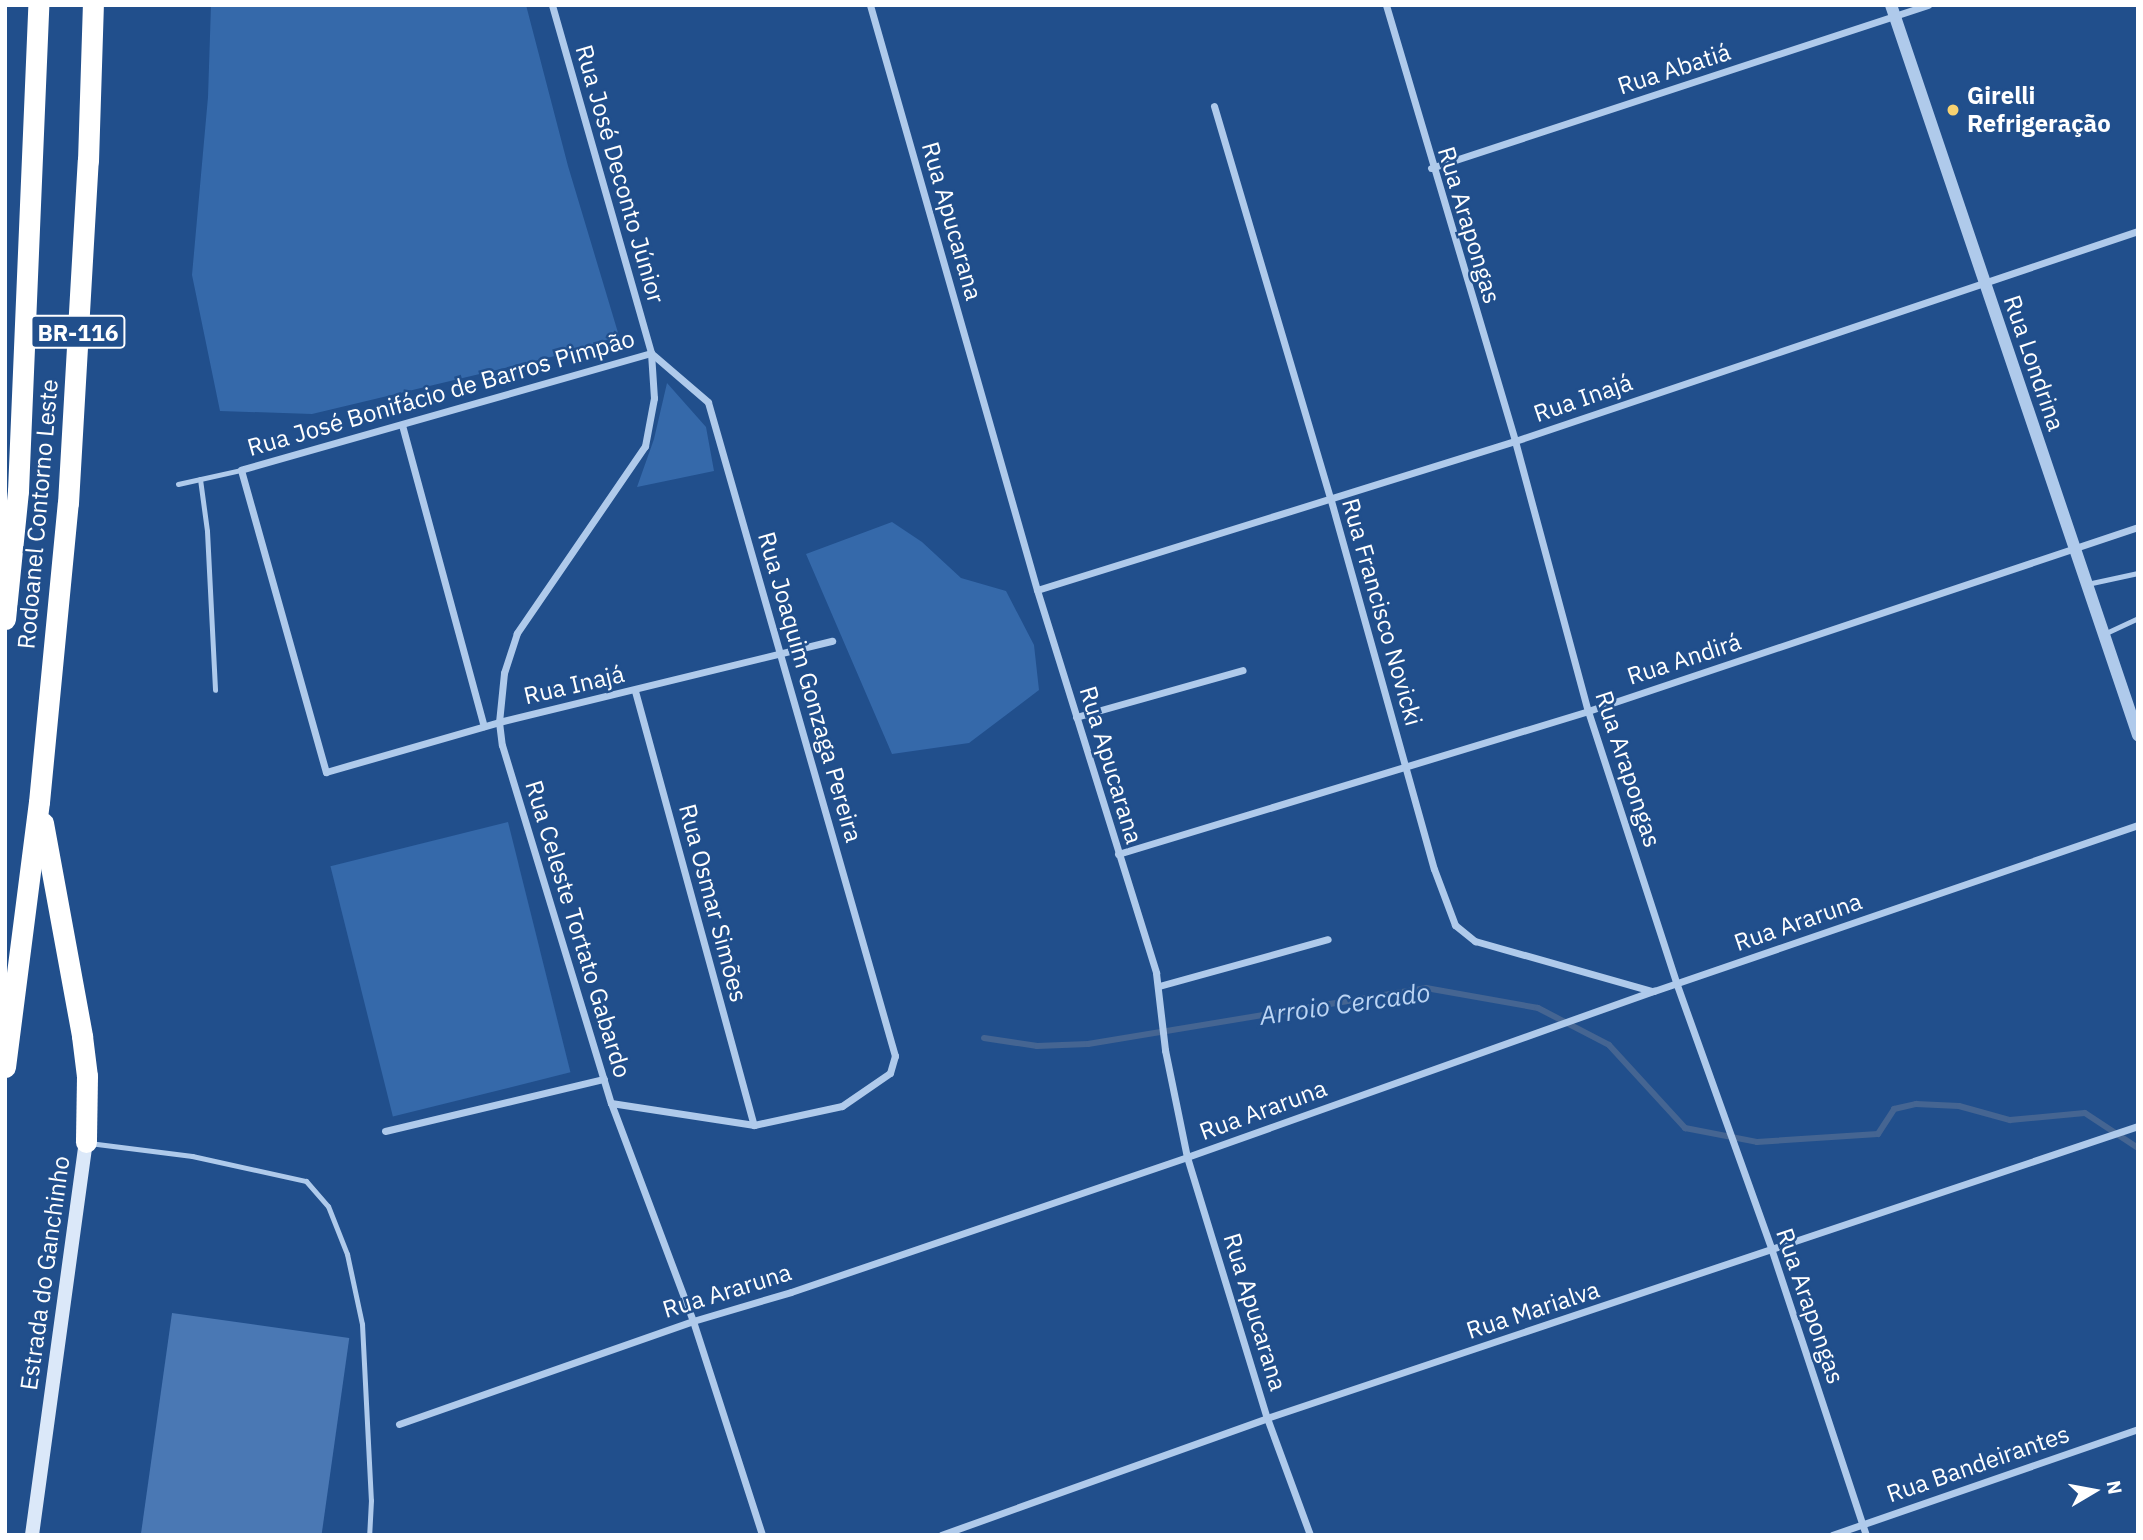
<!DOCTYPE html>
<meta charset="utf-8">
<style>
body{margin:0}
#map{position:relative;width:2143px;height:1540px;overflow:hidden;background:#214f8c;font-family:"IBM Plex Sans",sans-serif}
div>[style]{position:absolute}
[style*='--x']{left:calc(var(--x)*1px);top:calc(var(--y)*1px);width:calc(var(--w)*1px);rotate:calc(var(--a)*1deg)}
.green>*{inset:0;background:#3569aa;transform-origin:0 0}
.stream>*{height:6px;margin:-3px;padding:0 3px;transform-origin:3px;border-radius:3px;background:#456592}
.building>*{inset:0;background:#4a78b4;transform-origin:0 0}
.service>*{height:5px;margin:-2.5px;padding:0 2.5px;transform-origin:2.5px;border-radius:2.5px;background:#afcaeb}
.minor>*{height:7px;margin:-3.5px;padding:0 3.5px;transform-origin:3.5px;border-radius:3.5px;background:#afcaeb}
.tertiary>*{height:12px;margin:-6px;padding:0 6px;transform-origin:6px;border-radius:6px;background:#afcaeb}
.secondary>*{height:14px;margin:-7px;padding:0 7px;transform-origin:7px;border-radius:7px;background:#dbe8f9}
.motorway>*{height:21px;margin:-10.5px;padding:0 10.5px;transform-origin:10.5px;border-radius:10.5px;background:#fff}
.dots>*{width:19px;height:19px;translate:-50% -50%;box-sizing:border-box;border:4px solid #214f8c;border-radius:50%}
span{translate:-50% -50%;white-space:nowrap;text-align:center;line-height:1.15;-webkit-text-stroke:5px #214f8c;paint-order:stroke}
.shield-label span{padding:2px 5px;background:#214f8c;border:2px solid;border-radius:5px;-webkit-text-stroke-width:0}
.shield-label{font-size:23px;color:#fff;font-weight:700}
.street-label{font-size:24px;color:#fff}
.poi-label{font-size:24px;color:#fff;font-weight:700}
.left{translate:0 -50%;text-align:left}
.water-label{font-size:26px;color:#bbd4f3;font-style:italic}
.frame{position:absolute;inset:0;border:7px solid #fff;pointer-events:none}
.north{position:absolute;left:2059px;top:1456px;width:70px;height:70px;-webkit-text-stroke:5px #214f8c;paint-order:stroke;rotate:80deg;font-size:19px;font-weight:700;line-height:28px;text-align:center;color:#fff}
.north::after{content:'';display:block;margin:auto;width:24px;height:32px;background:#fff;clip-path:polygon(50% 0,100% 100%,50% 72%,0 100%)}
</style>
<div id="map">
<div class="green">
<i style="clip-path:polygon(211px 5px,526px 5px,568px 166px,619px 336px,551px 357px,312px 414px,220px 411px,192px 275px,208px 97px)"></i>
<i style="clip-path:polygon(667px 383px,706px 427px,714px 471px,637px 487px,654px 439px)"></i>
<i style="clip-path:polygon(892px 522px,922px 542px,961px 578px,1006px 591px,1034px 645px,1039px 690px,969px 743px,892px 754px,806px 554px)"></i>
<i style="left:508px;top:822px;width:258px;height:183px;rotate:76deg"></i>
</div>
<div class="stream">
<i style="--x:984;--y:1038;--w:54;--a:8.6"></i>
<i style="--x:1037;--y:1046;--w:51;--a:-2.2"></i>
<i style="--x:1088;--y:1044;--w:343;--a:-9.4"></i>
<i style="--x:1426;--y:988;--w:114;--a:10.1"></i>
<i style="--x:1538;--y:1008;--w:80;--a:27.5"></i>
<i style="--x:1609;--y:1045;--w:113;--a:47.5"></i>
<i style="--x:1685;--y:1128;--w:73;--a:11"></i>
<i style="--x:1757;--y:1142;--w:121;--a:-3.8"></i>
<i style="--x:1878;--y:1134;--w:30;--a:-57"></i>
<i style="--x:1894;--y:1109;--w:23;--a:-13"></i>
<i style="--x:1916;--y:1104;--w:43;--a:2.7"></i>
<i style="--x:1959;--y:1106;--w:53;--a:15.4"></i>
<i style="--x:2010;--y:1120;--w:75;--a:-5.3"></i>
<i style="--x:2085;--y:1113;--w:64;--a:33.4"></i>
</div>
<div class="building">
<i style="left:172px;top:1313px;width:179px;height:224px;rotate:8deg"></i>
</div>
<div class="service">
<i style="--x:200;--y:479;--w:52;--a:82.3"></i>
<i style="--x:207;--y:531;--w:159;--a:87.1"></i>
<i style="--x:178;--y:484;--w:65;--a:-12.5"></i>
<i style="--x:2087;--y:584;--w:52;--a:-12.2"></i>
<i style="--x:2106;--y:633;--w:35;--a:-25"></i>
<i style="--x:89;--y:1143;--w:104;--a:7.2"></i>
<i style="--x:192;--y:1156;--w:117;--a:12.4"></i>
<i style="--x:306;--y:1181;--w:33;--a:49"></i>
<i style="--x:328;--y:1206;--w:52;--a:68.4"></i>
<i style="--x:347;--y:1254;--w:72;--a:77.9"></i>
<i style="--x:362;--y:1324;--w:176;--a:87.1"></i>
<i style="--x:371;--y:1500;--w:35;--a:93"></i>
</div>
<div class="minor">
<i style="--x:552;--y:5;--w:362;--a:74.1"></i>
<i style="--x:651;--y:353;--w:45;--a:86.2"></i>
<i style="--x:654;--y:398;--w:49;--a:100.6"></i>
<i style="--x:645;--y:446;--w:227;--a:124.4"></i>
<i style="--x:517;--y:633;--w:42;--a:108"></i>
<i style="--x:504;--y:673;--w:49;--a:95.8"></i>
<i style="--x:499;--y:722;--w:23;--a:83"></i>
<i style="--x:502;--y:745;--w:374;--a:73.1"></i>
<i style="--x:611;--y:1103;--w:233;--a:69.4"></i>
<i style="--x:693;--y:1321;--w:225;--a:72.1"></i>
<i style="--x:870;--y:5;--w:608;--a:74.07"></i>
<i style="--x:1037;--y:590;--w:401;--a:72.7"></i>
<i style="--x:1156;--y:973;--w:78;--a:83.3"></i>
<i style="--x:1165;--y:1050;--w:109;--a:78.4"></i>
<i style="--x:1187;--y:1157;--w:273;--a:73"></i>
<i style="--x:1267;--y:1418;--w:125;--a:69.8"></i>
<i style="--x:1386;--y:5;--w:455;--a:73.5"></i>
<i style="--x:1515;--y:441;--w:280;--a:74.9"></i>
<i style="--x:1588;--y:711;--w:288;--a:72"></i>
<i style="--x:1677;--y:985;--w:282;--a:70.3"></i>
<i style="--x:1772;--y:1251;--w:299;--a:71.7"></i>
<i style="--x:1214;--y:106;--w:408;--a:73.5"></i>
<i style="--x:1330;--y:497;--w:386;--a:74.4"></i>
<i style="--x:1434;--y:869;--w:60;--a:69.4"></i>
<i style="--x:1455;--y:925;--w:26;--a:39"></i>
<i style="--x:1475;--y:941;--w:184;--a:15.8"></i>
<i style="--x:1431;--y:168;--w:523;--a:-18.16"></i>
<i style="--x:651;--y:353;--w:426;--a:164.1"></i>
<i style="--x:241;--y:470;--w:314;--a:74.3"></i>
<i style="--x:326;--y:772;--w:180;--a:-16.1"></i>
<i style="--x:499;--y:722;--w:343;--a:-13.7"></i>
<i style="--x:402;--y:425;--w:312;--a:74.8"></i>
<i style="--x:1037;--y:590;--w:501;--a:-17.31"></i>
<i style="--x:1515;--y:441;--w:657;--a:-18.63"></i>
<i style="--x:635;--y:691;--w:450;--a:74.7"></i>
<i style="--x:1076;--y:717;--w:173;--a:-15.7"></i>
<i style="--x:1118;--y:854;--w:491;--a:-16.9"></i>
<i style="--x:1588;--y:711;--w:580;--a:-18.5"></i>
<i style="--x:1159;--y:986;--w:175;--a:-15.5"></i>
<i style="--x:611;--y:1103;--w:145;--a:8.7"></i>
<i style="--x:754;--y:1125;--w:90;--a:-12.2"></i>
<i style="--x:842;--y:1106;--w:58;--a:-34.5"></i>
<i style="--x:890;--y:1073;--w:18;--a:-74"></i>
<i style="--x:895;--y:1056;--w:680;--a:-105.96"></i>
<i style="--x:708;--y:402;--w:75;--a:-139.3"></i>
<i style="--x:385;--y:1131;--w:225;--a:-13.4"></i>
<i style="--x:399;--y:1424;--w:312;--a:-19.3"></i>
<i style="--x:693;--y:1321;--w:102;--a:-16.5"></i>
<i style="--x:791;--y:1292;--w:418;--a:-18.8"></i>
<i style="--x:1187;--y:1157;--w:496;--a:-19.6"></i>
<i style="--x:1654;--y:991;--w:512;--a:-18.93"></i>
<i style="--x:941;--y:1535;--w:346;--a:-19.7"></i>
<i style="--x:1267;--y:1418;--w:919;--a:-18.53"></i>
<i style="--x:1832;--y:1535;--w:324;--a:-19.1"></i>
</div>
<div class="tertiary">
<i style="--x:1891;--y:5;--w:771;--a:71.31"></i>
</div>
<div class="secondary">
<i style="--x:32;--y:1535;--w:397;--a:-82.2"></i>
</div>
<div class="motorway">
<i style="--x:5;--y:619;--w:129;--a:-84.2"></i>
<i style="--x:18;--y:491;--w:486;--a:-87.6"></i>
<i style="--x:43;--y:823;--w:217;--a:79.6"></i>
<i style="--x:82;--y:1036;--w:40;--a:82.9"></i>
<i style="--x:87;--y:1076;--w:66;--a:90.9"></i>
<i style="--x:5;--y:1067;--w:267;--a:-82.7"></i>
<i style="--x:39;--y:802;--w:300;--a:-84.5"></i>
<i style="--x:68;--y:503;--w:343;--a:-86.7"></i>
<i style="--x:88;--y:161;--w:156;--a:-88.2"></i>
</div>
<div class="dots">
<i style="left:1953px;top:110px;background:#f8d271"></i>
</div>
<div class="shield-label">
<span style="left:78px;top:332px">BR-116</span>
</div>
<div class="street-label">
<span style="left:1674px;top:69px;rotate:-18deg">Rua Abatiá</span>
<span style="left:620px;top:174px;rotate:74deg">Rua José Deconto Júnior</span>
<span style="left:952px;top:221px;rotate:74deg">Rua Apucarana</span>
<span style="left:1469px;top:225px;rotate:73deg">Rua Arapongas</span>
<span style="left:2034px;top:363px;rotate:71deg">Rua Londrina</span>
<span style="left:441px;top:393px;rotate:-16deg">Rua José Bonifácio de Barros Pimpão</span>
<span style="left:1583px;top:398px;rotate:-19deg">Rua Inajá</span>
<span style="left:38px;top:514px;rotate:-85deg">Rodoanel Contorno Leste</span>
<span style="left:1382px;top:612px;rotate:74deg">Rua Francisco Novicki</span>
<span style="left:1684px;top:659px;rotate:-18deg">Rua Andirá</span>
<span style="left:574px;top:685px;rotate:-13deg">Rua Inajá</span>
<span style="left:810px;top:687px;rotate:74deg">Rua Joaquim Gonzaga Pereira</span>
<span style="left:1111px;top:765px;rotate:73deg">Rua Apucarana</span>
<span style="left:1628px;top:769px;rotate:72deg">Rua Arapongas</span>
<span style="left:713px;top:903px;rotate:75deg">Rua Osmar Simões</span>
<span style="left:1798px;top:922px;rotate:-19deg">Rua Araruna</span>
<span style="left:578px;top:929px;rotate:73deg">Rua Celeste Tortato Gabardo</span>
<span style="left:1263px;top:1110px;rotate:-20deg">Rua Araruna</span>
<span style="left:45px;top:1273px;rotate:-82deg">Estrada do Ganchinho</span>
<span style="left:727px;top:1291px;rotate:-17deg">Rua Araruna</span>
<span style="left:1810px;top:1306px;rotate:71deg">Rua Arapongas</span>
<span style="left:1533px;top:1310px;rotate:-18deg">Rua Marialva</span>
<span style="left:1255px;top:1312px;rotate:73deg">Rua Apucarana</span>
<span style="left:1978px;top:1464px;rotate:-19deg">Rua Bandeirantes</span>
</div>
<div class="poi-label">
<span class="left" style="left:1967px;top:110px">Girelli<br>Refrigeração</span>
</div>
<div class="water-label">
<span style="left:1345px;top:1004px;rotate:-8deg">Arroio Cercado</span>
</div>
<div class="frame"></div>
<div class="north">N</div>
</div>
